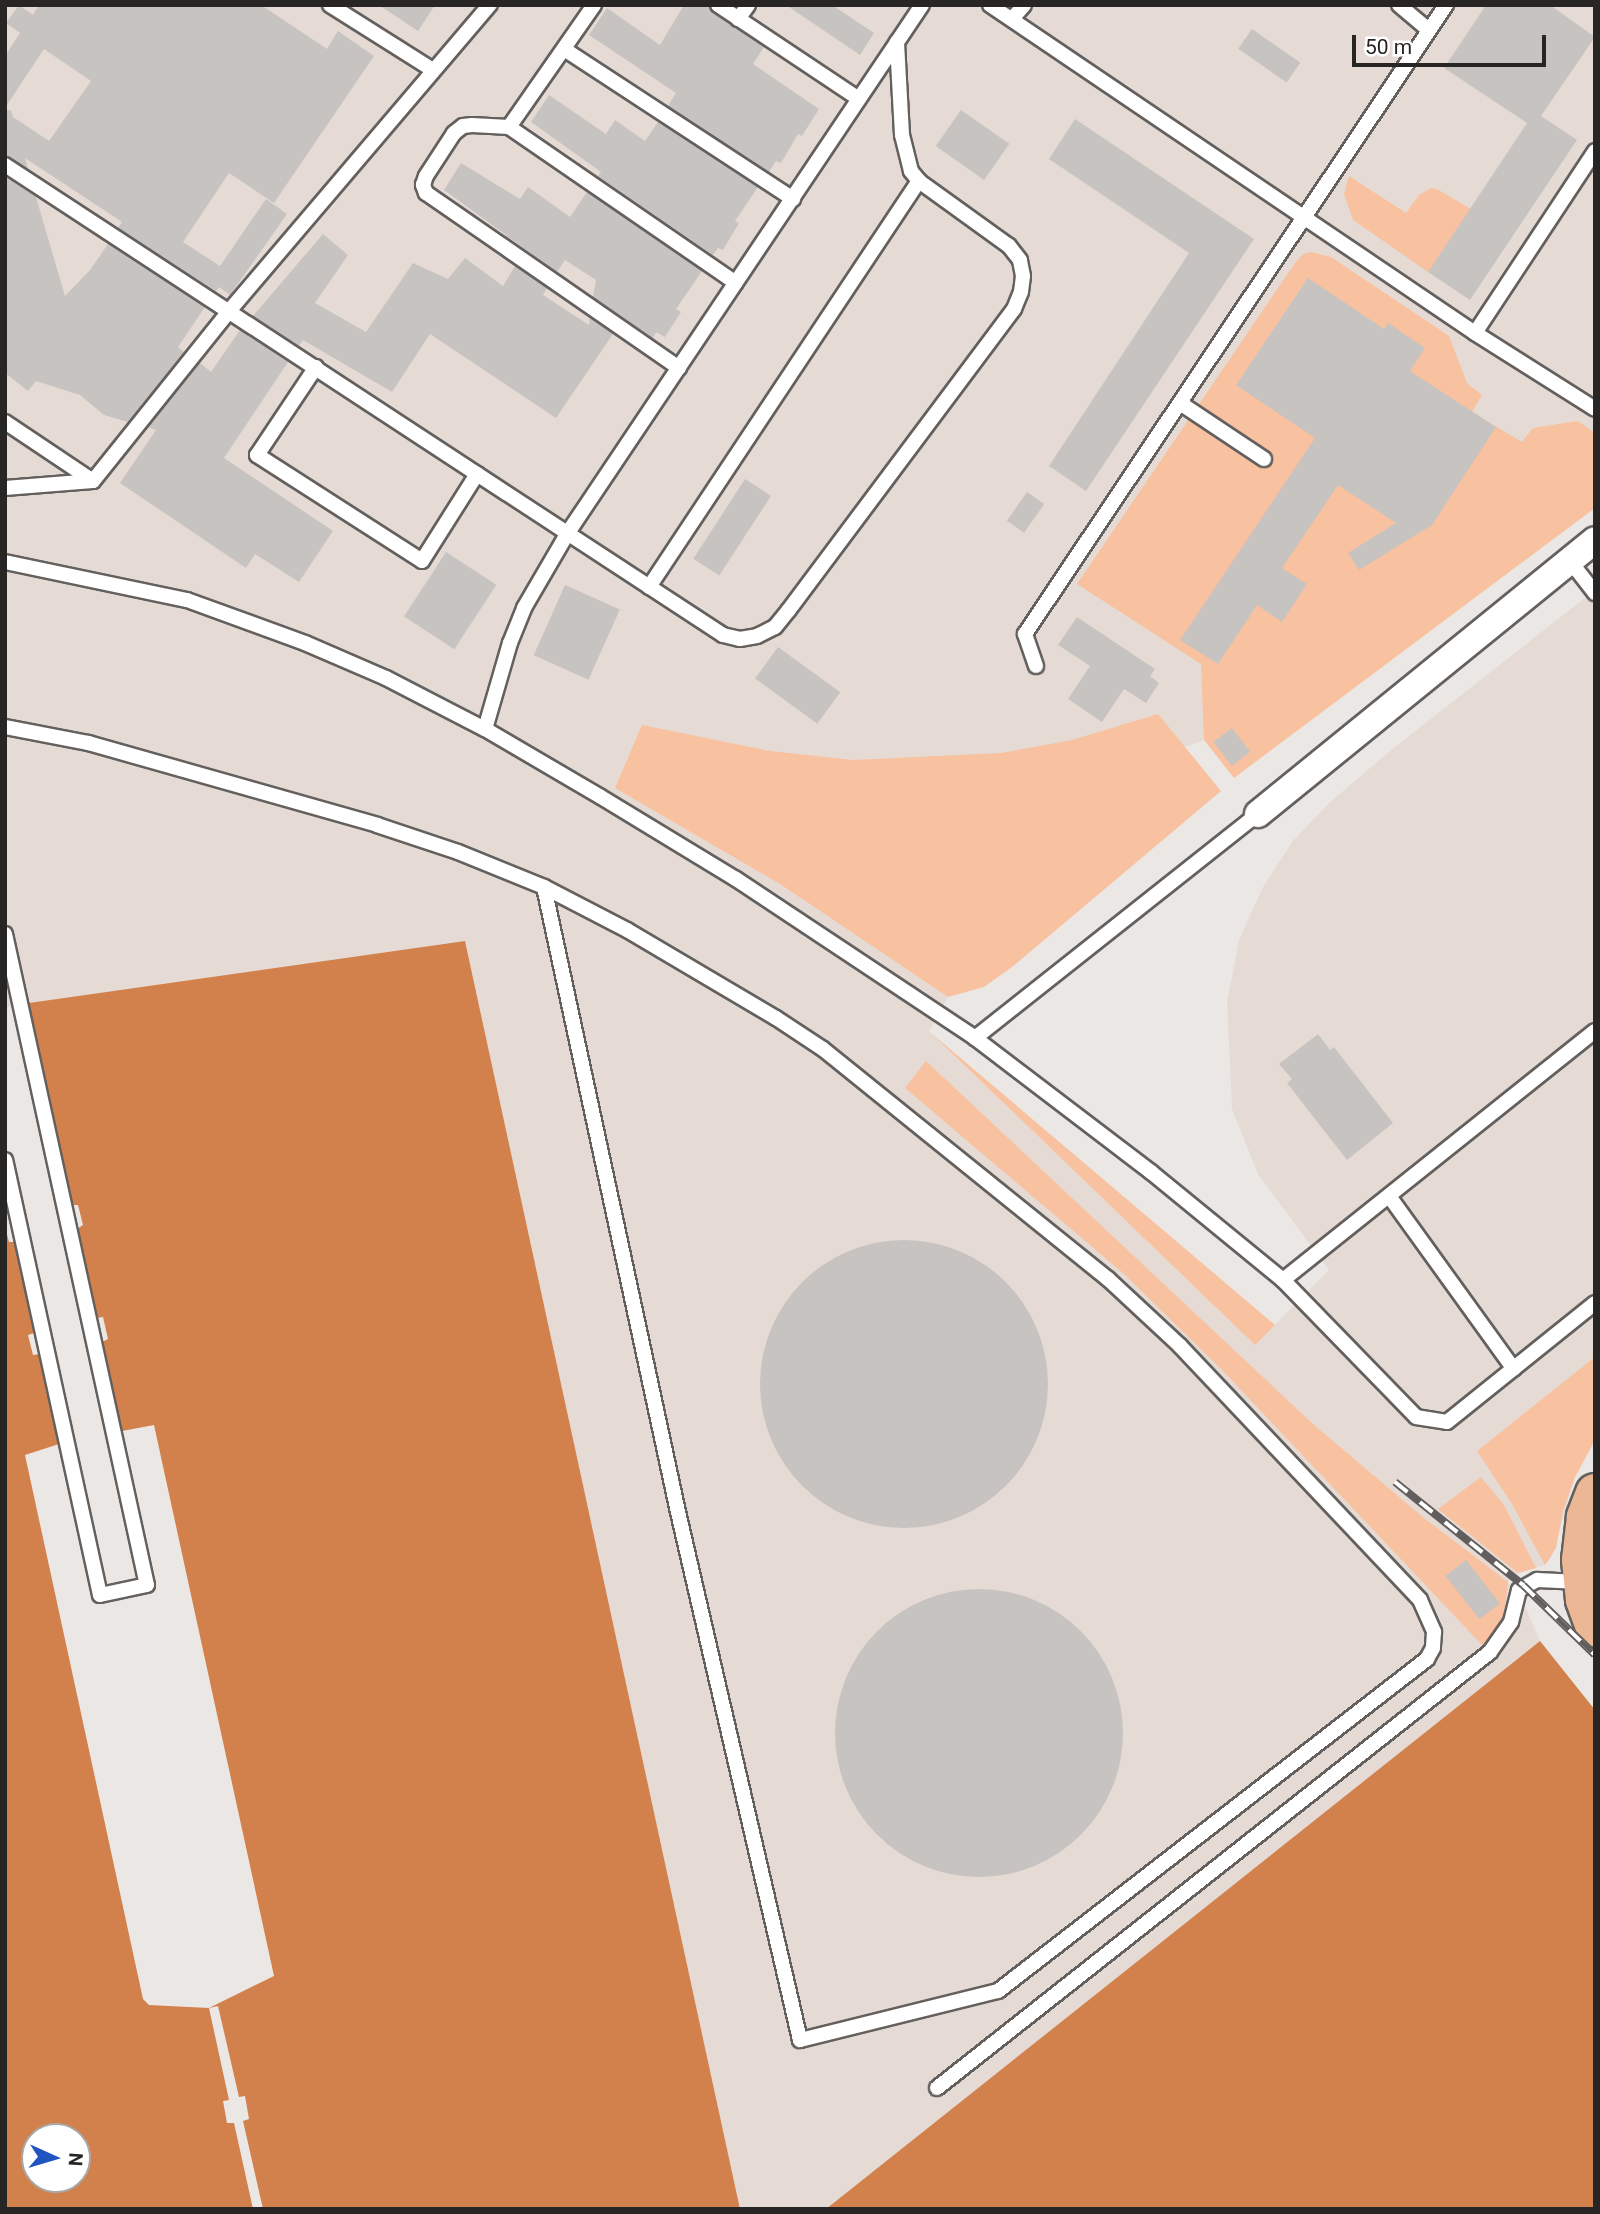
<!DOCTYPE html>
<style>
body{margin:0}
#map{position:relative;width:1600px;height:2214px;overflow:hidden;background:#ebe7e5;font-family:Roboto,sans-serif}
div>[style]{position:absolute}
[style*='--x']{left:calc(var(--x)*1px);top:calc(var(--y)*1px);width:calc(var(--w)*1px);rotate:calc(var(--a)*1deg)}
.built>*{inset:0;background:#e6dbd4}
.green>*{inset:0;background:#f8c19f}
.water>*{inset:0;background:#d2814c}
.pier>*{inset:0;background:#ebe7e5}
.building>*{inset:0;background:#c7c3c1;transform-origin:0 0}
.round{border-radius:50%}
.roads{filter:drop-shadow(2px 0 #63605e) drop-shadow(-2px 0 #63605e) drop-shadow(0 2px #63605e) drop-shadow(0 -2px #63605e)}
.service>*{height:14px;margin:-7px;padding:0 7px;transform-origin:7px;border-radius:7px;background:#fff}
.minor>*{height:26px;margin:-13px;padding:0 13px;transform-origin:13px;border-radius:13px;background:#fff}
.primary>*{height:38px;margin:-19px;padding:0 19px;transform-origin:19px;border-radius:19px;background:#ecb794}
.rail>*{height:8px;margin-top:-4px;transform-origin:0;background:repeating-linear-gradient(90deg,#fff 0 16px,#615e5d 0 32px);box-sizing:border-box;border-block:2px solid #615e5d}
span{translate:-50% -50%;white-space:nowrap;text-align:center;line-height:1.15;-webkit-text-stroke:5px #fff;paint-order:stroke}
.frame{position:absolute;inset:0;border:7px solid #282625;pointer-events:none}
.north{position:absolute;left:21px;top:2123px;width:70px;height:70px;box-sizing:border-box;background:#fff;border:2px solid #a9a8a8;border-radius:50%;rotate:94deg;font-size:19px;font-weight:700;line-height:28px;text-align:center;color:#282625}
.north::after{content:'';display:block;margin:auto;width:24px;height:32px;background:#1f54c1;clip-path:polygon(50% 0,100% 100%,50% 72%,0 100%)}
.scale{position:absolute;left:1352px;top:35px;width:194px;height:32px;box-sizing:border-box;border:4px solid #282625;border-top:0;padding-left:9px;font-size:21px;line-height:24px;white-space:nowrap;color:#282625;-webkit-text-stroke:5px #fff;paint-order:stroke}
</style>
<div id="map">
<div class="built">
<i style="clip-path:polygon(5px 5px,1595px 5px,1595px 434px,1204px 740px,1093px 781px,631px 753px,626px 761px,783px 878px,804px 900px,948px 997px,929px 1031px,1255px 1345px,1329px 1270px,1258px 1174px,1232px 1109px,1227px 1002px,1239px 940px,1263px 887px,1292px 842px,1329px 803px,1395px 747px,1595px 590px,1595px 1440px,1575px 1477px,1551px 1558px,1545px 1565px,1518px 1573px,1508px 1582px,1522px 1599px,1540px 1641px,826px 2209px,740px 2209px,465px 941px,5px 1007px)"></i>
</div>
<div class="green">
<i style="clip-path:polygon(1349px 176px,1406px 213px,1419px 195px,1431px 188px,1437px 189px,1471px 209px,1428px 272px,1353px 220px,1344px 194px)"></i>
<i style="clip-path:polygon(1311px 252px,1331px 257px,1449px 336px,1467px 383px,1482px 395px,1472px 412px,1522px 442px,1533px 428px,1578px 421px,1595px 433px,1595px 508px,1234px 778px,1204px 740px,1201px 664px,1077px 584px,1295px 263px,1303px 254px)"></i>
<i style="clip-path:polygon(1158px 714px,1221px 791px,1012px 967px,984px 987px,948px 997px,780px 884px,615px 788px,642px 725px,770px 751px,853px 760px,1001px 753px,1072px 740px)"></i>
<i style="clip-path:polygon(931px 1033px,1275px 1325px,1255px 1345px)"></i>
<i style="clip-path:polygon(926px 1061px,1314px 1425px,1424px 1518px,1508px 1582px,1504px 1614px,1489px 1640px,1483px 1646px,1223px 1371px,1123px 1273px,905px 1088px)"></i>
<i style="clip-path:polygon(1595px 1357px,1595px 1440px,1575px 1477px,1563px 1511px,1556px 1548px,1545px 1565px,1512px 1504px,1477px 1451px)"></i>
<i style="clip-path:polygon(1481px 1477px,1504px 1505px,1536px 1568px,1518px 1573px,1438px 1509px)"></i>
</div>
<div class="water">
<i style="clip-path:polygon(evenodd,465px 941px,740px 2209px,5px 2209px,5px 1227px,9px 1242px,15px 1242px,34px 1333px,28px 1335px,33px 1355px,39px 1354px,59px 1444px,25px 1455px,143px 1999px,149px 2005px,209px 2008px,274px 1976px,154px 1425px,122px 1431px,102px 1342px,108px 1339px,103px 1317px,97px 1318px,77px 1229px,83px 1225px,78px 1205px,72px 1205px,29px 1003px,465px 941px,35px 2137px,77px 2137px,77px 2179px,35px 2179px,35px 2137px)"></i>
<i style="clip-path:polygon(1540px 1641px,1595px 1710px,1595px 2209px,826px 2209px)"></i>
</div>
<div class="pier">
<i style="clip-path:polygon(218px 2006px,239px 2097px,245px 2096px,249px 2119px,243px 2121px,263px 2209px,253px 2209px,234px 2123px,227px 2123px,223px 2101px,229px 2100px,209px 2008px)"></i>
</div>
<div class="building">
<i style="clip-path:polygon(19px 5px,33px 15px,39px 5px,261px 5px,327px 49px,338px 31px,374px 56px,274px 203px,229px 173px,183px 242px,220px 266px,266px 199px,287px 214px,230px 295px,219px 287px,216px 291px,118px 228px,122px 222px,25px 158px,28px 169px,5px 155px,5px 111px,11px 110px,13px 117px,49px 141px,91px 81px,44px 49px,5px 108px,5px 56px,20px 33px,6px 23px)"></i>
<i style="clip-path:polygon(379px 5px,435px 5px,418px 31px)"></i>
<i style="clip-path:polygon(684px 5px,708px 5px,713px 13px,764px 47px,753px 64px,819px 109px,802px 136px,798px 134px,781px 163px,776px 161px,769px 172px,668px 106px,676px 93px,589px 35px,607px 8px,660px 45px)"></i>
<i style="clip-path:polygon(786px 5px,832px 5px,874px 33px,860px 55px)"></i>
<i style="clip-path:polygon(1486px 5px,1550px 5px,1595px 37px,1541px 116px,1577px 140px,1470px 300px,1428px 272px,1527px 123px,1444px 68px)"></i>
<i style="left:1252px;top:29px;width:59px;height:24px;rotate:35deg"></i>
<i style="clip-path:polygon(549px 95px,606px 134px,615px 120px,645px 141px,658px 122px,758px 187px,735px 221px,739px 223px,723px 250px,718px 248px,713px 255px,598px 176px,601px 172px,531px 122px)"></i>
<i style="left:961px;top:110px;width:59px;height:44px;rotate:35deg"></i>
<i style="clip-path:polygon(1075px 119px,1254px 239px,1086px 491px,1049px 466px,1189px 253px,1049px 159px)"></i>
<i style="clip-path:polygon(461px 163px,520px 199px,528px 187px,570px 217px,587px 192px,702px 271px,676px 309px,681px 312px,665px 337px,656px 332px,653px 338px,593px 297px,596px 280px,565px 260px,557px 272px,444px 190px)"></i>
<i style="clip-path:polygon(5px 177px,36px 197px,65px 296px,90px 270px,108px 244px,205px 307px,178px 347px,184px 352px,128px 422px,104px 415px,80px 395px,36px 381px,28px 391px,5px 373px)"></i>
<i style="clip-path:polygon(323px 234px,348px 255px,315px 303px,366px 332px,413px 263px,448px 279px,465px 258px,503px 286px,515px 266px,547px 288px,543px 295px,589px 325px,590px 318px,613px 334px,556px 418px,430px 334px,392px 392px,303px 340px,299px 346px,253px 316px)"></i>
<i style="clip-path:polygon(1308px 278px,1384px 329px,1388px 323px,1425px 348px,1410px 371px,1496px 427px,1432px 525px,1359px 570px,1348px 553px,1396px 523px,1338px 485px,1282px 568px,1307px 584px,1282px 622px,1257px 605px,1218px 664px,1180px 640px,1315px 438px,1236px 385px)"></i>
<i style="clip-path:polygon(240px 330px,288px 362px,224px 458px,333px 531px,299px 582px,255px 554px,246px 568px,120px 483px,156px 430px,148px 427px,200px 363px,211px 372px)"></i>
<i style="left:745px;top:479px;width:31px;height:95px;rotate:33deg"></i>
<i style="left:1027px;top:492px;width:21px;height:35px;rotate:35deg"></i>
<i style="left:446px;top:552px;width:60px;height:77px;rotate:33deg"></i>
<i style="left:565px;top:585px;width:60px;height:77px;rotate:24deg"></i>
<i style="clip-path:polygon(1077px 617px,1155px 669px,1150px 676px,1159px 683px,1146px 703px,1124px 689px,1102px 722px,1068px 699px,1090px 666px,1058px 645px)"></i>
<i style="left:778px;top:647px;width:77px;height:39px;rotate:36deg"></i>
<i style="left:1232px;top:728px;width:30px;height:23px;rotate:53deg"></i>
<i style="clip-path:polygon(1318px 1034px,1330px 1050px,1334px 1047px,1393px 1123px,1347px 1160px,1287px 1083px,1292px 1079px,1279px 1064px)"></i>
<i class="round" style="left:760px;top:1240px;width:288px;height:288px"></i>
<i style="left:1466px;top:1560px;width:55px;height:26px;rotate:52deg"></i>
<i class="round" style="left:835px;top:1589px;width:288px;height:288px"></i>
</div>
<div class="roads">
<div class="service">
<i style="--x:330;--y:5;--w:122;--a:32.3"></i>
<i style="--x:718;--y:5;--w:169;--a:33.7"></i>
<i style="--x:990;--y:5;--w:585;--a:34.07"></i>
<i style="--x:1475;--y:333;--w:142;--a:32.3"></i>
<i style="--x:1399;--y:5;--w:39;--a:40"></i>
<i style="--x:738;--y:19;--w:17;--a:-54"></i>
<i style="--x:1012;--y:19;--w:18;--a:-49"></i>
<i style="--x:564;--y:49;--w:274;--a:33.2"></i>
<i style="--x:509;--y:127;--w:149;--a:-55.1"></i>
<i style="--x:5;--y:165;--w:858;--a:33.21"></i>
<i style="--x:723;--y:635;--w:17;--a:13"></i>
<i style="--x:740;--y:639;--w:17;--a:-10"></i>
<i style="--x:757;--y:636;--w:20;--a:-27"></i>
<i style="--x:775;--y:627;--w:21;--a:-51"></i>
<i style="--x:788;--y:611;--w:377;--a:-53.2"></i>
<i style="--x:1014;--y:309;--w:18;--a:-68"></i>
<i style="--x:1021;--y:292;--w:16;--a:-83"></i>
<i style="--x:1023;--y:276;--w:16;--a:-101"></i>
<i style="--x:1020;--y:260;--w:18;--a:-128"></i>
<i style="--x:1009;--y:246;--w:111;--a:-144.2"></i>
<i style="--x:919;--y:181;--w:13;--a:-129"></i>
<i style="--x:911;--y:171;--w:37;--a:-104"></i>
<i style="--x:902;--y:135;--w:93;--a:-93.1"></i>
<i style="--x:1475;--y:333;--w:218;--a:-56.6"></i>
<i style="--x:316;--y:367;--w:106;--a:123.8"></i>
<i style="--x:257;--y:455;--w:196;--a:32.7"></i>
<i style="--x:422;--y:561;--w:103;--a:-57.7"></i>
<i style="--x:679;--y:368;--w:308;--a:-145.3"></i>
<i style="--x:426;--y:193;--w:9;--a:-111"></i>
<i style="--x:423;--y:185;--w:9;--a:-72"></i>
<i style="--x:426;--y:176;--w:51;--a:-56.9"></i>
<i style="--x:454;--y:133;--w:11;--a:-38"></i>
<i style="--x:463;--y:126;--w:9;--a:-6"></i>
<i style="--x:472;--y:125;--w:37;--a:3"></i>
<i style="--x:509;--y:127;--w:275;--a:34.5"></i>
<i style="--x:1180;--y:403;--w:101;--a:33.7"></i>
<i style="--x:5;--y:422;--w:106;--a:33.8"></i>
<i style="--x:5;--y:488;--w:88;--a:-4.5"></i>
<i style="--x:93;--y:481;--w:219;--a:-51.3"></i>
<i style="--x:230;--y:310;--w:401;--a:-49.6"></i>
<i style="--x:1570;--y:561;--w:41;--a:52"></i>
<i style="--x:5;--y:562;--w:186;--a:11.8"></i>
<i style="--x:187;--y:600;--w:126;--a:20"></i>
<i style="--x:305;--y:643;--w:88;--a:23.4"></i>
<i style="--x:386;--y:678;--w:111;--a:27.3"></i>
<i style="--x:485;--y:729;--w:134;--a:30.4"></i>
<i style="--x:601;--y:797;--w:158;--a:31.3"></i>
<i style="--x:736;--y:879;--w:287;--a:33.6"></i>
<i style="--x:975;--y:1038;--w:221;--a:37.3"></i>
<i style="--x:1151;--y:1172;--w:171;--a:39.3"></i>
<i style="--x:1283;--y:1280;--w:191;--a:45.8"></i>
<i style="--x:1416;--y:1417;--w:31;--a:9"></i>
<i style="--x:1447;--y:1422;--w:190;--a:-38.8"></i>
<i style="--x:649;--y:587;--w:488;--a:-56.4"></i>
<i style="--x:1036;--y:666;--w:34;--a:-109"></i>
<i style="--x:1025;--y:634;--w:757;--a:-56.2"></i>
<i style="--x:5;--y:727;--w:85;--a:10.9"></i>
<i style="--x:88;--y:743;--w:300;--a:15.8"></i>
<i style="--x:377;--y:825;--w:85;--a:18.4"></i>
<i style="--x:458;--y:852;--w:93;--a:22.1"></i>
<i style="--x:544;--y:887;--w:93;--a:27.4"></i>
<i style="--x:627;--y:930;--w:173;--a:30.6"></i>
<i style="--x:776;--y:1018;--w:56;--a:33.4"></i>
<i style="--x:823;--y:1049;--w:366;--a:38.9"></i>
<i style="--x:1108;--y:1279;--w:98;--a:42.9"></i>
<i style="--x:1180;--y:1346;--w:349;--a:46.6"></i>
<i style="--x:1420;--y:1600;--w:35;--a:66"></i>
<i style="--x:1434;--y:1632;--w:16;--a:94"></i>
<i style="--x:1433;--y:1648;--w:13;--a:119"></i>
<i style="--x:1427;--y:1659;--w:542;--a:142.26"></i>
<i style="--x:998;--y:1991;--w:204;--a:166.1"></i>
<i style="--x:800;--y:2040;--w:542;--a:-103.01"></i>
<i style="--x:678;--y:1512;--w:639;--a:-102.1"></i>
<i style="--x:485;--y:729;--w:90;--a:-73.8"></i>
<i style="--x:510;--y:643;--w:38;--a:-68"></i>
<i style="--x:524;--y:608;--w:86;--a:-59.8"></i>
<i style="--x:567;--y:534;--w:637;--a:-56.14"></i>
<i style="--x:5;--y:934;--w:666;--a:77.7"></i>
<i style="--x:147;--y:1585;--w:48;--a:168"></i>
<i style="--x:100;--y:1595;--w:445;--a:-102.3"></i>
<i style="--x:975;--y:1038;--w:361;--a:-38.4"></i>
<i style="--x:1389;--y:1196;--w:213;--a:54.2"></i>
<i style="--x:1283;--y:1280;--w:399;--a:-38.6"></i>
<i style="--x:937;--y:2088;--w:704;--a:-38.25"></i>
<i style="--x:1490;--y:1652;--w:37;--a:-55"></i>
<i style="--x:1511;--y:1622;--w:33;--a:-76"></i>
<i style="--x:1519;--y:1590;--w:21;--a:-29"></i>
<i style="--x:1537;--y:1580;--w:44;--a:2.6"></i>
</div>
<div class="minor">
<i style="--x:1258;--y:814;--w:434;--a:-39.1"></i>
</div>
<div class="primary">
<i style="--x:1595;--y:1493;--w:26;--a:111"></i>
<i style="--x:1586;--y:1517;--w:43;--a:96.6"></i>
<i style="--x:1581;--y:1560;--w:40;--a:84.3"></i>
<i style="--x:1585;--y:1600;--w:29;--a:70"></i>
</div>
</div>
<div class="rail">
<i style="--x:1395;--y:1482;--w:164;--a:38.8"></i>
<i style="--x:1523;--y:1585;--w:100;--a:44.2"></i>
</div>
<div class="frame"></div>
<div class="north">N</div>
<div class="scale">50 m</div>
</div>
